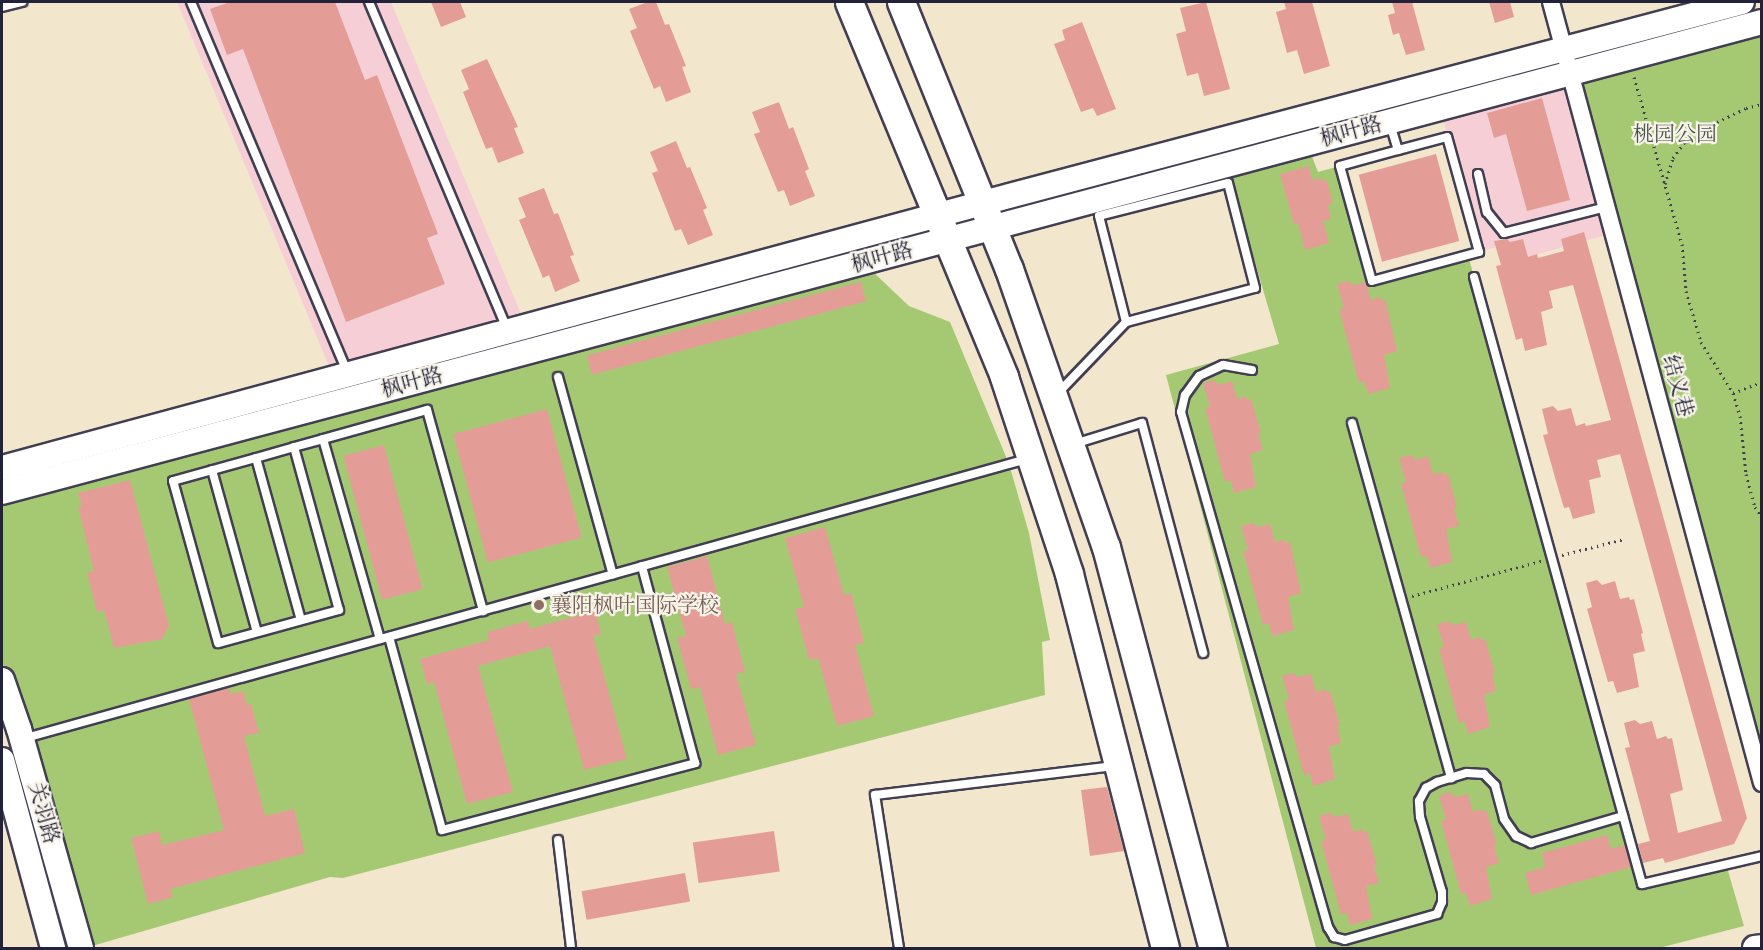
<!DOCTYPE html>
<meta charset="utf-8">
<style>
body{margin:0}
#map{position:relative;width:1763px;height:950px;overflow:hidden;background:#f2e6cd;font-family:Alegreya,"Noto Serif SC",serif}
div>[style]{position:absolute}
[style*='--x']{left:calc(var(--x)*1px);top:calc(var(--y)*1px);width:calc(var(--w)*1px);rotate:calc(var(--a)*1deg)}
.built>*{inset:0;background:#f6cfd6}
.green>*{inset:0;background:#a5c973}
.building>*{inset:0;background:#e49d96;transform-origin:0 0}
.path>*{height:3px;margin-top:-1.5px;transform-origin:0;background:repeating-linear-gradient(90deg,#413f51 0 1.5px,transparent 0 6px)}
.roads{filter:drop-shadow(2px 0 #413f51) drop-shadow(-2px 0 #413f51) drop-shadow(0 2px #413f51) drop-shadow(0 -2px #413f51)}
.lane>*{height:8px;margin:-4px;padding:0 4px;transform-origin:4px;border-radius:4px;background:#fff}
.street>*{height:16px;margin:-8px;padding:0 8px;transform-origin:8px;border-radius:8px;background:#fff}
.secondary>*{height:24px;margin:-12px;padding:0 12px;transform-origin:12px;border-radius:12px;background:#fff}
.primary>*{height:27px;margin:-13.5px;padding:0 13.5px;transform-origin:13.5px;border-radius:13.5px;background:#fff}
.dots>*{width:16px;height:16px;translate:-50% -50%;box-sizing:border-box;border:3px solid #f7f3e8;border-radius:50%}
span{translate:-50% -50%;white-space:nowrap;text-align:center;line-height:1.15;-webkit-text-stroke:4.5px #f7f3e8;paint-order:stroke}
.street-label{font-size:21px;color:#22223b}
.park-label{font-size:21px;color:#49544c}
.education-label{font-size:21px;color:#785e54}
.left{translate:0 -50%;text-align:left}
.frame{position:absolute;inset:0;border:3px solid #22223b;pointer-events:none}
</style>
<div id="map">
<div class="built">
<i style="clip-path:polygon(177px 2px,391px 2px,526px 326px,334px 378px)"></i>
<i style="clip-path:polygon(1570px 73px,1613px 233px,1528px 257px,1523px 239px,1510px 242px,1505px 238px,1495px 241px,1496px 247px,1479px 252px,1440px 108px)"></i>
</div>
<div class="green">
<i style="clip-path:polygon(1761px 22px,1761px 783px,1570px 73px)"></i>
<i style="clip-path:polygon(1311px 154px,1318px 172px,1340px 166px,1372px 281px,1468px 255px,1641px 884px,1726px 864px,1744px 926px,1659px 948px,1316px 948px,1166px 375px,1279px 344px,1229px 174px)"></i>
<i style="clip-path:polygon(872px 271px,909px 306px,950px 322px,1009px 464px,1029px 533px,1050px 640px,1042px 642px,1045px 695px,343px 878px,330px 877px,92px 946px,28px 737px,2px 666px,2px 492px)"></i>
</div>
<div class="building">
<i style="clip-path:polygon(230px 2px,335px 2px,365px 80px,377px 75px,438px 234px,427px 238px,445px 284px,346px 322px,243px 49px,227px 55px,210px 9px)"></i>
<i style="clip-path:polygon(431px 2px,460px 2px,466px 17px,441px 27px)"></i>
<i style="clip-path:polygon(648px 2px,656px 2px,665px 25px,669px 24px,686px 66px,682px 67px,691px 92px,666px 102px,660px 86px,654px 89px,630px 31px,637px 28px,629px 9px)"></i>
<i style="clip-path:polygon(1206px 2px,1230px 89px,1204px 96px,1198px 73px,1187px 76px,1176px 34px,1186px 31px,1180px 8px)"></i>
<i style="clip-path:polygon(1284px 2px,1312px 2px,1330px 66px,1304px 74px,1297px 50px,1287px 53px,1276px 12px,1286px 9px)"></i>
<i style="clip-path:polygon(1392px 2px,1412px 2px,1425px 50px,1406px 55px,1399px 33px,1393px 35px,1388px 15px,1395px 13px)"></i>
<i style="clip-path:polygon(1489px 2px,1510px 2px,1514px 17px,1495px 23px)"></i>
<i style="clip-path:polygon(1082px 22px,1116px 109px,1097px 116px,1093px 108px,1081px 112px,1054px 44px,1065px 40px,1062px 30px)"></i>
<i style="clip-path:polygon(487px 59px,518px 127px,514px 128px,524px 153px,498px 163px,492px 147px,486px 149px,463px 92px,469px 89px,461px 70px)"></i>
<i style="clip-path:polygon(1542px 98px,1570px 200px,1527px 211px,1506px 134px,1494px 138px,1487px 113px)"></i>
<i style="clip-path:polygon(779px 102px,789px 129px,793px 127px,809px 169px,805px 171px,815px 196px,790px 206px,784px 190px,778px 192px,754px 134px,760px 132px,752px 112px)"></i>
<i style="clip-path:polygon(676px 141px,687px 168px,690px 167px,707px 208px,703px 210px,713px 235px,688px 245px,681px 229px,675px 231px,652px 173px,658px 171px,650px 152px)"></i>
<i style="left:1436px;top:154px;width:90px;height:80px;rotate:75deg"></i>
<i style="clip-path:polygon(1309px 166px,1312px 180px,1321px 178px,1322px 181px,1327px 180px,1333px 203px,1328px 205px,1331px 219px,1323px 221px,1329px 243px,1305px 250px,1298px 223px,1294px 224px,1280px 174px)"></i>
<i style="clip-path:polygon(544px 188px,554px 214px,558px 213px,574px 255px,570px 256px,580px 281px,555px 292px,549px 275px,543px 278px,519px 220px,526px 217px,518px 198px)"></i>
<i style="clip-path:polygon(1584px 232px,1747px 818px,1734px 844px,1665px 863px,1663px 858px,1643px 863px,1638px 844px,1650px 841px,1625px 748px,1630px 747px,1624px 723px,1635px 720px,1640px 724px,1652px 721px,1657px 739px,1666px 736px,1668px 739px,1672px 738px,1683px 790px,1670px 794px,1678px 833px,1722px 821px,1620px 454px,1597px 460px,1601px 477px,1589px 480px,1595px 513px,1573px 519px,1569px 507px,1564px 508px,1556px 481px,1543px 435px,1548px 434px,1542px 409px,1553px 406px,1558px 411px,1571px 408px,1576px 426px,1585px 423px,1586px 426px,1611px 420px,1573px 285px,1549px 291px,1553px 308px,1541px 312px,1547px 345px,1525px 351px,1522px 338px,1516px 340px,1496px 266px,1501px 265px,1494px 241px,1507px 239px,1510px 242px,1523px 239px,1528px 257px,1537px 254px,1538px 258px,1564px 251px,1561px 239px)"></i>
<i style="clip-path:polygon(1348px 281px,1353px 285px,1366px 282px,1371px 300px,1380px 297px,1381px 301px,1385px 299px,1397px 351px,1384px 355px,1390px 388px,1368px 394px,1364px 381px,1359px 383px,1339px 309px,1344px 308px,1337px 284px)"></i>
<i style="left:861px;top:282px;width:20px;height:284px;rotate:75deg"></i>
<i style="clip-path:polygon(1214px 380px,1219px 385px,1232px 381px,1237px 399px,1246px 396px,1247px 400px,1251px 399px,1261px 433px,1258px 434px,1263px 450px,1250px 454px,1256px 487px,1234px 493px,1231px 480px,1225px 482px,1205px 408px,1210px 407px,1203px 383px)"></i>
<i style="left:547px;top:409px;width:133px;height:97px;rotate:75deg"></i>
<i style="left:384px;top:445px;width:149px;height:42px;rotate:75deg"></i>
<i style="clip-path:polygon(1411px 455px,1416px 460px,1428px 456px,1433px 474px,1443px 472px,1443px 475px,1448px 474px,1457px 508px,1454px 509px,1459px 526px,1446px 529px,1452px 562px,1430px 568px,1427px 556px,1421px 557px,1401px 484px,1406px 482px,1399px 458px)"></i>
<i style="clip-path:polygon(130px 480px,169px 626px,162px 639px,114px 648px,104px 610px,97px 612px,87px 573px,94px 571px,78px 507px,82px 506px,78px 493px)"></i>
<i style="clip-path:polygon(1253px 523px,1257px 527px,1270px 524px,1275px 542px,1284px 539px,1285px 543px,1290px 542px,1301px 593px,1288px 597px,1294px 630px,1272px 636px,1269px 623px,1263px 625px,1243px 551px,1248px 550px,1241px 526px)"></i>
<i style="clip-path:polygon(825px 527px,844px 595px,851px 593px,864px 643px,855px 645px,874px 716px,837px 726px,818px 658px,809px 660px,795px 609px,804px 607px,785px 538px)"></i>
<i style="clip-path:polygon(707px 556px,725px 624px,732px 622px,745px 672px,736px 674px,756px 745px,718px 755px,700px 687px,691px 689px,677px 638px,686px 636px,667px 567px)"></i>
<i style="clip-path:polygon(1597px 580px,1602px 585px,1615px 581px,1620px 599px,1629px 597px,1630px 600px,1634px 599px,1643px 633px,1641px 634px,1645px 651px,1633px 654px,1639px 687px,1617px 693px,1613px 681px,1608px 682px,1587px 609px,1592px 607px,1586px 583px)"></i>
<i style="clip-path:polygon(595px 611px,601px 634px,593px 636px,627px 759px,584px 770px,550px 646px,478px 666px,513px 792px,467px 804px,434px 682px,427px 684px,420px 659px,489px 640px,487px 632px,528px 621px,530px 629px)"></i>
<i style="clip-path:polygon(1448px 621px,1453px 625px,1466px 622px,1471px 640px,1480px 637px,1481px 640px,1485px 639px,1495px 673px,1492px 674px,1496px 691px,1484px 695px,1490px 727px,1468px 734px,1465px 721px,1459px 723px,1439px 649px,1444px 647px,1437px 624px)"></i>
<i style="clip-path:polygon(1293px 673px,1298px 677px,1311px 674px,1316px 692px,1325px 689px,1326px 692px,1330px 691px,1340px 726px,1337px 726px,1341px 743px,1329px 747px,1335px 779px,1313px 786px,1310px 773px,1304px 775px,1284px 701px,1289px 700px,1282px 676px)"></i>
<i style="clip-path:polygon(229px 688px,230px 694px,243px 691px,247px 705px,251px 704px,259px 733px,244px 736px,265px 816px,294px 809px,305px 853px,170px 889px,173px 897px,148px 904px,131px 838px,159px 831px,162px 845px,224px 830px,189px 699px)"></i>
<i style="clip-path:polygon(1107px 787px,1124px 851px,1090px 856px,1081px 790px)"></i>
<i style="clip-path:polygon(1450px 792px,1455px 797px,1468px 794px,1473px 812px,1482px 809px,1483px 812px,1487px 811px,1497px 845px,1494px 846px,1499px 863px,1486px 867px,1492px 899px,1470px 906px,1466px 893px,1461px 894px,1441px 821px,1446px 819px,1439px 796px)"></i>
<i style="clip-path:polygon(1330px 813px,1335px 817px,1348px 814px,1353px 832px,1362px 829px,1363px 832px,1367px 831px,1377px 865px,1374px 866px,1379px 883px,1366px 886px,1372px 919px,1350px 925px,1347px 913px,1341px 914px,1321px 841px,1326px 840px,1319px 816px)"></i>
<i style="left:774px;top:831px;width:41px;height:82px;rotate:82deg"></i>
<i style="clip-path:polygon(1607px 835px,1611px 849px,1625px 845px,1631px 867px,1531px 895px,1525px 873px,1545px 867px,1542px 853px)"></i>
<i style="left:685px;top:873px;width:29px;height:105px;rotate:80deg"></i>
</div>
<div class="path">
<i style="--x:1634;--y:77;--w:174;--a:74"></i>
<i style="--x:1682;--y:244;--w:47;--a:85.1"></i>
<i style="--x:1686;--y:291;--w:53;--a:73.6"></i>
<i style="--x:1701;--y:342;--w:60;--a:57.9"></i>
<i style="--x:1733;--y:393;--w:24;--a:73"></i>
<i style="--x:1740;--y:416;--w:58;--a:84.1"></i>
<i style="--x:1746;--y:474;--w:34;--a:75"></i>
<i style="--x:1755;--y:507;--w:12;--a:55"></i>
<i style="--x:1665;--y:184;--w:27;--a:-73"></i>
<i style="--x:1673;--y:158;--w:29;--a:-54"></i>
<i style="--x:1690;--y:135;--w:62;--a:-25.7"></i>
<i style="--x:1746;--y:108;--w:16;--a:-14"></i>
<i style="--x:1733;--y:393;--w:31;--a:-21"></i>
<i style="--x:1562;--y:555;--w:64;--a:-14.5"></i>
<i style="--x:1412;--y:596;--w:134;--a:-15.2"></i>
</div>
<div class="roads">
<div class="lane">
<i style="--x:191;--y:2;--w:401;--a:67.1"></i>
<i style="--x:369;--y:2;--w:357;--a:67.1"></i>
<i style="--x:2;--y:7;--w:21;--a:-14"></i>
<i style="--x:1390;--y:124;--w:27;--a:73"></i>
<i style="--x:1398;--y:150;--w:60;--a:164.6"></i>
<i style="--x:1340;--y:166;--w:119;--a:74.5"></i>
<i style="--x:1372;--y:281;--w:111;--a:-15.2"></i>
<i style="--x:1479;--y:252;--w:119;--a:-105.5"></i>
<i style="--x:1447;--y:137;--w:51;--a:165.1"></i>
<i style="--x:1478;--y:174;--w:39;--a:77"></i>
<i style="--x:1487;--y:212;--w:27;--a:51"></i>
<i style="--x:1504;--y:233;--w:105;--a:-14.3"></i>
<i style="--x:1474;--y:277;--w:630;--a:74.53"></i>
<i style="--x:1642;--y:884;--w:123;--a:-13.1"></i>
<i style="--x:1252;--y:370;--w:29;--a:-170"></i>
<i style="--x:1223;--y:365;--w:26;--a:155"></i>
<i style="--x:1199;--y:376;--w:24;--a:126"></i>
<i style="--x:1185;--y:395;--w:17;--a:103"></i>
<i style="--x:1181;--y:412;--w:536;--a:74.07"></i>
<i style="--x:1328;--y:927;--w:12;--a:59"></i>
<i style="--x:1334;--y:937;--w:11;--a:15"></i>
<i style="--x:1345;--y:940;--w:96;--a:-15.8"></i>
<i style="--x:1437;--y:914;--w:13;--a:-67"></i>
<i style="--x:1442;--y:902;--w:10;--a:-90"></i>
<i style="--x:1442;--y:892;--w:78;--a:-106.3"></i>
<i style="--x:1420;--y:817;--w:16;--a:-94"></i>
<i style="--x:1419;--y:801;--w:15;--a:-62"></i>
<i style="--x:1426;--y:788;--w:13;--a:-29"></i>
<i style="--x:1437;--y:782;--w:31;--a:-17"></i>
<i style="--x:1467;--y:773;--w:17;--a:3"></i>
<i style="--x:1484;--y:774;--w:16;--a:45"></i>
<i style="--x:1495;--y:785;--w:35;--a:75"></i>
<i style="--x:1504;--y:819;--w:21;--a:55"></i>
<i style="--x:1516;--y:836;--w:17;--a:25"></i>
<i style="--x:1531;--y:843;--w:96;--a:-16.4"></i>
<i style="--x:558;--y:377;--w:205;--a:74.5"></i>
<i style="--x:1058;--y:393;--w:98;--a:-46.2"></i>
<i style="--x:1126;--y:322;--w:133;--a:-14.8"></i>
<i style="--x:1255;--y:288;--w:108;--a:-104.4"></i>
<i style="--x:1228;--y:183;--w:133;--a:165.7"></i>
<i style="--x:1099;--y:216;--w:109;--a:75.7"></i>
<i style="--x:1352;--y:423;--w:369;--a:74.4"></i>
<i style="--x:323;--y:439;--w:208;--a:74.1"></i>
<i style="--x:1074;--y:444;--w:71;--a:-17.2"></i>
<i style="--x:1142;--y:423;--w:238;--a:75.1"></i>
<i style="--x:294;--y:447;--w:169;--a:74.6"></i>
<i style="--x:339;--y:610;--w:125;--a:164.7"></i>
<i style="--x:218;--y:643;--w:168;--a:-105.5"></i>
<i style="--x:173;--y:481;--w:86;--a:-15.5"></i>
<i style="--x:256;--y:458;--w:40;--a:-16"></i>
<i style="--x:294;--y:447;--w:30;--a:-15"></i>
<i style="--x:323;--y:439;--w:108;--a:-15.6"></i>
<i style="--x:427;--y:410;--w:209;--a:74.4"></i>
<i style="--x:256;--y:458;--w:168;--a:74.5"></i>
<i style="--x:212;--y:470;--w:168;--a:74.5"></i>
<i style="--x:389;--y:637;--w:200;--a:74.6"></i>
<i style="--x:442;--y:830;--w:262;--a:-14.8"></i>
<i style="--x:695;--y:763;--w:204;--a:-105.1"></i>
<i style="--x:22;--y:739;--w:1043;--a:-15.57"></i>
<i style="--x:558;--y:840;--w:109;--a:83.1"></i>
<i style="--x:899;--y:948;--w:155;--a:-98.9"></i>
<i style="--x:875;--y:795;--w:241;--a:-6.9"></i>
</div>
<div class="street">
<i style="--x:1551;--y:2;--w:809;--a:74.88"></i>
</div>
<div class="secondary">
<i style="--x:2;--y:468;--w:1016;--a:-15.12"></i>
<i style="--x:983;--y:203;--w:785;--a:-14.83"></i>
<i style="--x:2;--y:492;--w:1822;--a:-14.95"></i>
<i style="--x:2;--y:680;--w:52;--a:70.9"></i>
<i style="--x:19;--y:729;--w:228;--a:74.2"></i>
<i style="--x:2;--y:760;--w:195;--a:74.8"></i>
<i style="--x:1755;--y:948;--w:7;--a:-8"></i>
</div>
<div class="primary">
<i style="--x:849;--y:2;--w:406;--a:67.5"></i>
<i style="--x:1004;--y:377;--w:207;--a:71.7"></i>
<i style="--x:1069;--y:574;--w:386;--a:75.6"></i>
<i style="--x:901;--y:2;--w:288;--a:68"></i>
<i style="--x:1009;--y:269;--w:294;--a:70.8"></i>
<i style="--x:1106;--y:547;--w:415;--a:75.1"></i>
</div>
</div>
<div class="dots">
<i style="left:539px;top:605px;background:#8d6e63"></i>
</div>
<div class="street-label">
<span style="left:1351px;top:131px;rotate:-15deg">枫叶路</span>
<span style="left:882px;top:257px;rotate:-15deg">枫叶路</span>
<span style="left:412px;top:382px;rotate:-15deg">枫叶路</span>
<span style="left:1678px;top:386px;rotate:75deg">结义巷</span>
<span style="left:44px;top:813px;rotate:74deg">关羽路</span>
</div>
<div class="park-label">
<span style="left:1675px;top:134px">桃园公园</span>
</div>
<div class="education-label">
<span class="left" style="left:551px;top:605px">襄阳枫叶国际学校</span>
</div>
<div class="frame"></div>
</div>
